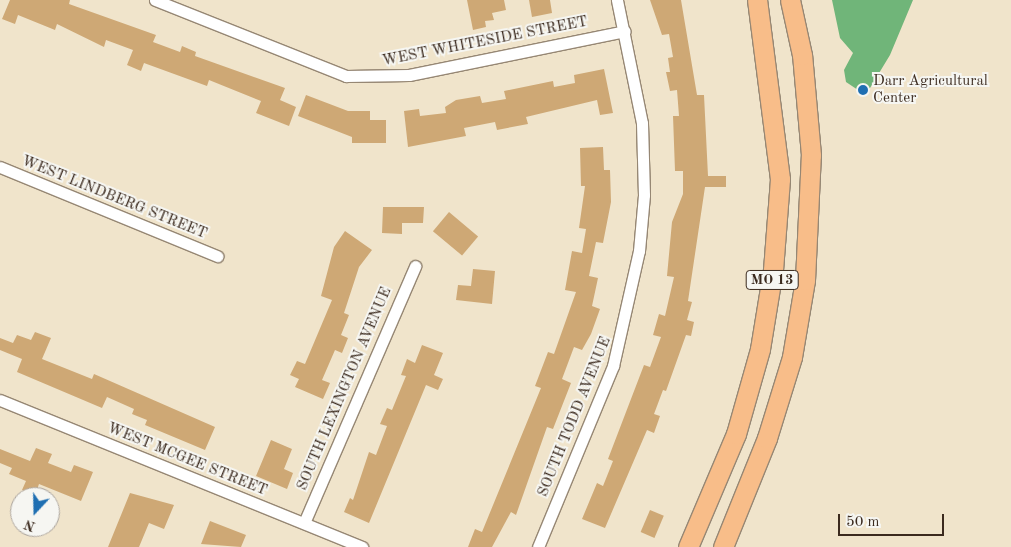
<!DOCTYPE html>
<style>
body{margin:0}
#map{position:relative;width:1011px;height:547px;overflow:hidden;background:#f0e4cb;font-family:"Old Standard TT",serif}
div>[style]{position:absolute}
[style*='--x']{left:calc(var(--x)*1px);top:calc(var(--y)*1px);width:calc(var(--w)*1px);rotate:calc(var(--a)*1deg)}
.forest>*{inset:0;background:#70b579}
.building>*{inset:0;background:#cea875;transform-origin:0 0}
.roads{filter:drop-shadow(1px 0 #968774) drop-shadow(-1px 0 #968774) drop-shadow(0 1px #968774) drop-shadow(0 -1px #968774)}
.minor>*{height:11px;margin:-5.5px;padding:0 5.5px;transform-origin:5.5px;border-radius:5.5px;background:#fff}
.primary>*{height:19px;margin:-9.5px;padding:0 9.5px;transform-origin:9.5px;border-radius:9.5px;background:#f8bd89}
.dots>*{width:14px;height:14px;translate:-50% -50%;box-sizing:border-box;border:2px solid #f6f6f2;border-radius:50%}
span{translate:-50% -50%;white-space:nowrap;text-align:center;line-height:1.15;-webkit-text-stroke:4px #f6f6f2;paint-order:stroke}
.shield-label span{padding:1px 4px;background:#f6f6f2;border:1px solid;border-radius:4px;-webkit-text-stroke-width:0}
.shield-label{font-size:14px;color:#3b2a1e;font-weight:700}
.street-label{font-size:15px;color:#3b2a1e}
.poi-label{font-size:15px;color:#3b2a1e}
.left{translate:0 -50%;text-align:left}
.north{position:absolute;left:10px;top:487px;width:50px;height:50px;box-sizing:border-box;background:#f6f6f2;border:1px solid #aba49d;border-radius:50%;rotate:201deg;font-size:14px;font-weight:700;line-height:20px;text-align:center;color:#3b2a1e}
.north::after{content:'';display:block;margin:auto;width:18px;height:22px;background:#1f6fb2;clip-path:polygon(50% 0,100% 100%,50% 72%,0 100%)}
.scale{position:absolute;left:838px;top:514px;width:106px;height:22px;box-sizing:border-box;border:2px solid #3b2a1e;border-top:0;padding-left:6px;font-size:15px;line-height:18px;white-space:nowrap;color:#3b2a1e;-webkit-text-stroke:4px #f6f6f2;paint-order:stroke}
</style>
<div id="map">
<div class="forest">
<i style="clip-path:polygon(832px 0,913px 0,890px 55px,870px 88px,858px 90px,846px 82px,844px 70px,853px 53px,840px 38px)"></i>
</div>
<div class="building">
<i style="clip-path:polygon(10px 0,70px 0,69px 4px,156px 35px,153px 42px,180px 52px,182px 46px,196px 52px,195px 56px,285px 88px,280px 100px,296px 107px,289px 126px,256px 113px,261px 101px,209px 80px,207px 86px,144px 63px,141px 71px,127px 65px,133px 50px,106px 40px,104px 47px,57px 24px,55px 30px,18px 15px,15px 24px,2px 19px)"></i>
<i style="clip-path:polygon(467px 0,504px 0,506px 10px,492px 13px,494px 20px,485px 21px,486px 27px,473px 30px)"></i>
<i style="clip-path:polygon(529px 0,550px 0,552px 13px,532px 17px)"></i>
<i style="clip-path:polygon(650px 0,681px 0,697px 95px,704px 95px,708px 176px,726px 176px,726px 187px,705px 187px,688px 301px,692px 302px,687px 320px,694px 322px,691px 336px,686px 335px,666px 391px,663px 390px,654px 414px,660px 416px,654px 433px,647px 430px,605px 528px,582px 519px,597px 483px,603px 486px,613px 461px,608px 459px,644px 365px,650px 367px,661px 337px,653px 335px,659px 314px,665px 316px,674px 277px,667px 276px,672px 222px,683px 194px,683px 171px,675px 171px,673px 116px,679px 116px,677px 90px,670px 91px,666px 72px,670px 72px,668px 58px,673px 57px,669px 34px,662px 35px)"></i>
<i style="clip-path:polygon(604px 69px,613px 113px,600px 115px,597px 100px,526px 117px,528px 124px,497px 130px,495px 122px,464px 128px,466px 136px,408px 147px,404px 111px,419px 109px,420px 116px,446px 113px,445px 107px,456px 100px,480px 96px,482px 103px,506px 99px,504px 91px,553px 81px,554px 87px,575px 83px,574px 75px)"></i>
<i style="clip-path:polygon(306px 95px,348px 111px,370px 111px,370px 120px,386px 120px,386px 143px,352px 143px,352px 137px,298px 116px)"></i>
<i style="clip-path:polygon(603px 147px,604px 170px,610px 170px,611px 202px,603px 243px,596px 242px,589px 276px,598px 278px,592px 306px,600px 309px,591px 334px,582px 350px,574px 347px,562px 379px,571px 383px,553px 429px,547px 427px,516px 515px,511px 512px,492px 547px,468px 547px,475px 529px,482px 532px,541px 388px,535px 386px,548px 352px,554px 354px,576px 292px,565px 290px,572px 251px,582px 253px,586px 229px,579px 228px,585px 186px,581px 186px,580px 148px)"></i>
<i style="clip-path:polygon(383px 207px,424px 207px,423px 223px,402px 223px,402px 234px,382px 233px)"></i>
<i style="left:449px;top:212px;width:38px;height:25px;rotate:40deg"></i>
<i style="clip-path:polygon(345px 231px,372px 250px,359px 267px,344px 313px,349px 315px,341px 335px,348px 338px,342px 353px,335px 350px,322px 380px,330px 383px,323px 399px,295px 387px,299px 379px,290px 375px,297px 361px,305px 364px,332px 300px,321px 296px,334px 247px)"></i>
<i style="clip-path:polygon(473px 269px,495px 271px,492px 304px,456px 300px,458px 285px,471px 286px)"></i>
<i style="clip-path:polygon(35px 332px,51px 338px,42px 359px,92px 379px,94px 374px,215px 427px,205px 450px,145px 425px,147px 420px,132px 414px,134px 409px,107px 397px,102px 408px,17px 372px,22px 359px,0 350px,0 338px,13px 343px,17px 335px,31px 340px)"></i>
<i style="clip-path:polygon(422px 345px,443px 353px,434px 375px,443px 379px,438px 390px,426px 385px,369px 523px,344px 512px,350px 498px,353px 500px,369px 452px,376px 455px,387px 426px,380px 424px,387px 408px,392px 410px,406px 376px,401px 375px,407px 359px,415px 363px)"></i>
<i style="clip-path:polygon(271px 440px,292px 449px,284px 469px,293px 473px,287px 489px,256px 476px)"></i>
<i style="clip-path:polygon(36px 448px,52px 454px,48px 463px,71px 472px,74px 465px,93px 472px,81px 501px,39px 484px,35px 495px,22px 490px,26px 481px,9px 474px,12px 468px,0 463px,0 449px,30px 461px)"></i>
<i style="clip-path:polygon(130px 493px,174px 505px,164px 529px,149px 523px,139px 547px,108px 547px)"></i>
<i style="left:650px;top:510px;width:15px;height:24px;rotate:23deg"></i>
<i style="clip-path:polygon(210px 521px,246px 535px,241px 547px,201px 544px)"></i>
</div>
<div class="roads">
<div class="minor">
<i style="--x:155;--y:0;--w:206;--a:21.7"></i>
<i style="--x:346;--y:76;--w:63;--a:-0.9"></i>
<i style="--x:409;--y:75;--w:220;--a:-11.5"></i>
<i style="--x:0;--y:167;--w:235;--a:22.3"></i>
<i style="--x:0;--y:400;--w:391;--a:22.1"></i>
<i style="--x:304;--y:523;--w:280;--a:-66.6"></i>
<i style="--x:538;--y:547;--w:196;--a:-67.5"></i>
<i style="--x:613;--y:366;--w:118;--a:-77.3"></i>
<i style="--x:639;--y:251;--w:56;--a:-84.9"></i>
<i style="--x:644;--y:195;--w:72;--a:-91.6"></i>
<i style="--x:642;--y:123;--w:126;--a:-101.5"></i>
</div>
<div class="primary">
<i style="--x:688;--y:547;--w:123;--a:-67"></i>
<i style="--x:736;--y:434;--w:88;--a:-74.2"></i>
<i style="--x:760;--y:349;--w:80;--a:-80.7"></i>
<i style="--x:773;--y:270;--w:91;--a:-85.6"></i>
<i style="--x:780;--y:179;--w:180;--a:-97.3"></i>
<i style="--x:723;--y:547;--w:118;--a:-68"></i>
<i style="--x:767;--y:438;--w:85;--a:-72.8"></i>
<i style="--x:792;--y:357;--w:78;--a:-80.4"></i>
<i style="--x:805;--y:280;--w:125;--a:-87.3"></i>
<i style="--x:811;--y:155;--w:100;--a:-95.1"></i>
<i style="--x:802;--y:55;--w:56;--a:-102.3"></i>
</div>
</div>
<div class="dots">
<i style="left:863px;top:90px;background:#1f6fb2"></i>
</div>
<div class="shield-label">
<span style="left:772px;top:280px">MO 13</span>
</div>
<div class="street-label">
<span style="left:485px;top:42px;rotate:-11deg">WEST WHITESIDE STREET</span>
<span style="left:114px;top:198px;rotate:22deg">WEST LINDBERG STREET</span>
<span style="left:345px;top:389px;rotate:-67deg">SOUTH LEXINGTON AVENUE</span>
<span style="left:575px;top:417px;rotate:-68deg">SOUTH TODD AVENUE</span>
<span style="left:187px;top:460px;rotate:22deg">WEST MCGEE STREET</span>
</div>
<div class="poi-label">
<span class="left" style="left:873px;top:90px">Darr Agricultural<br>Center</span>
</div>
<div class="north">N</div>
<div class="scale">50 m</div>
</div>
